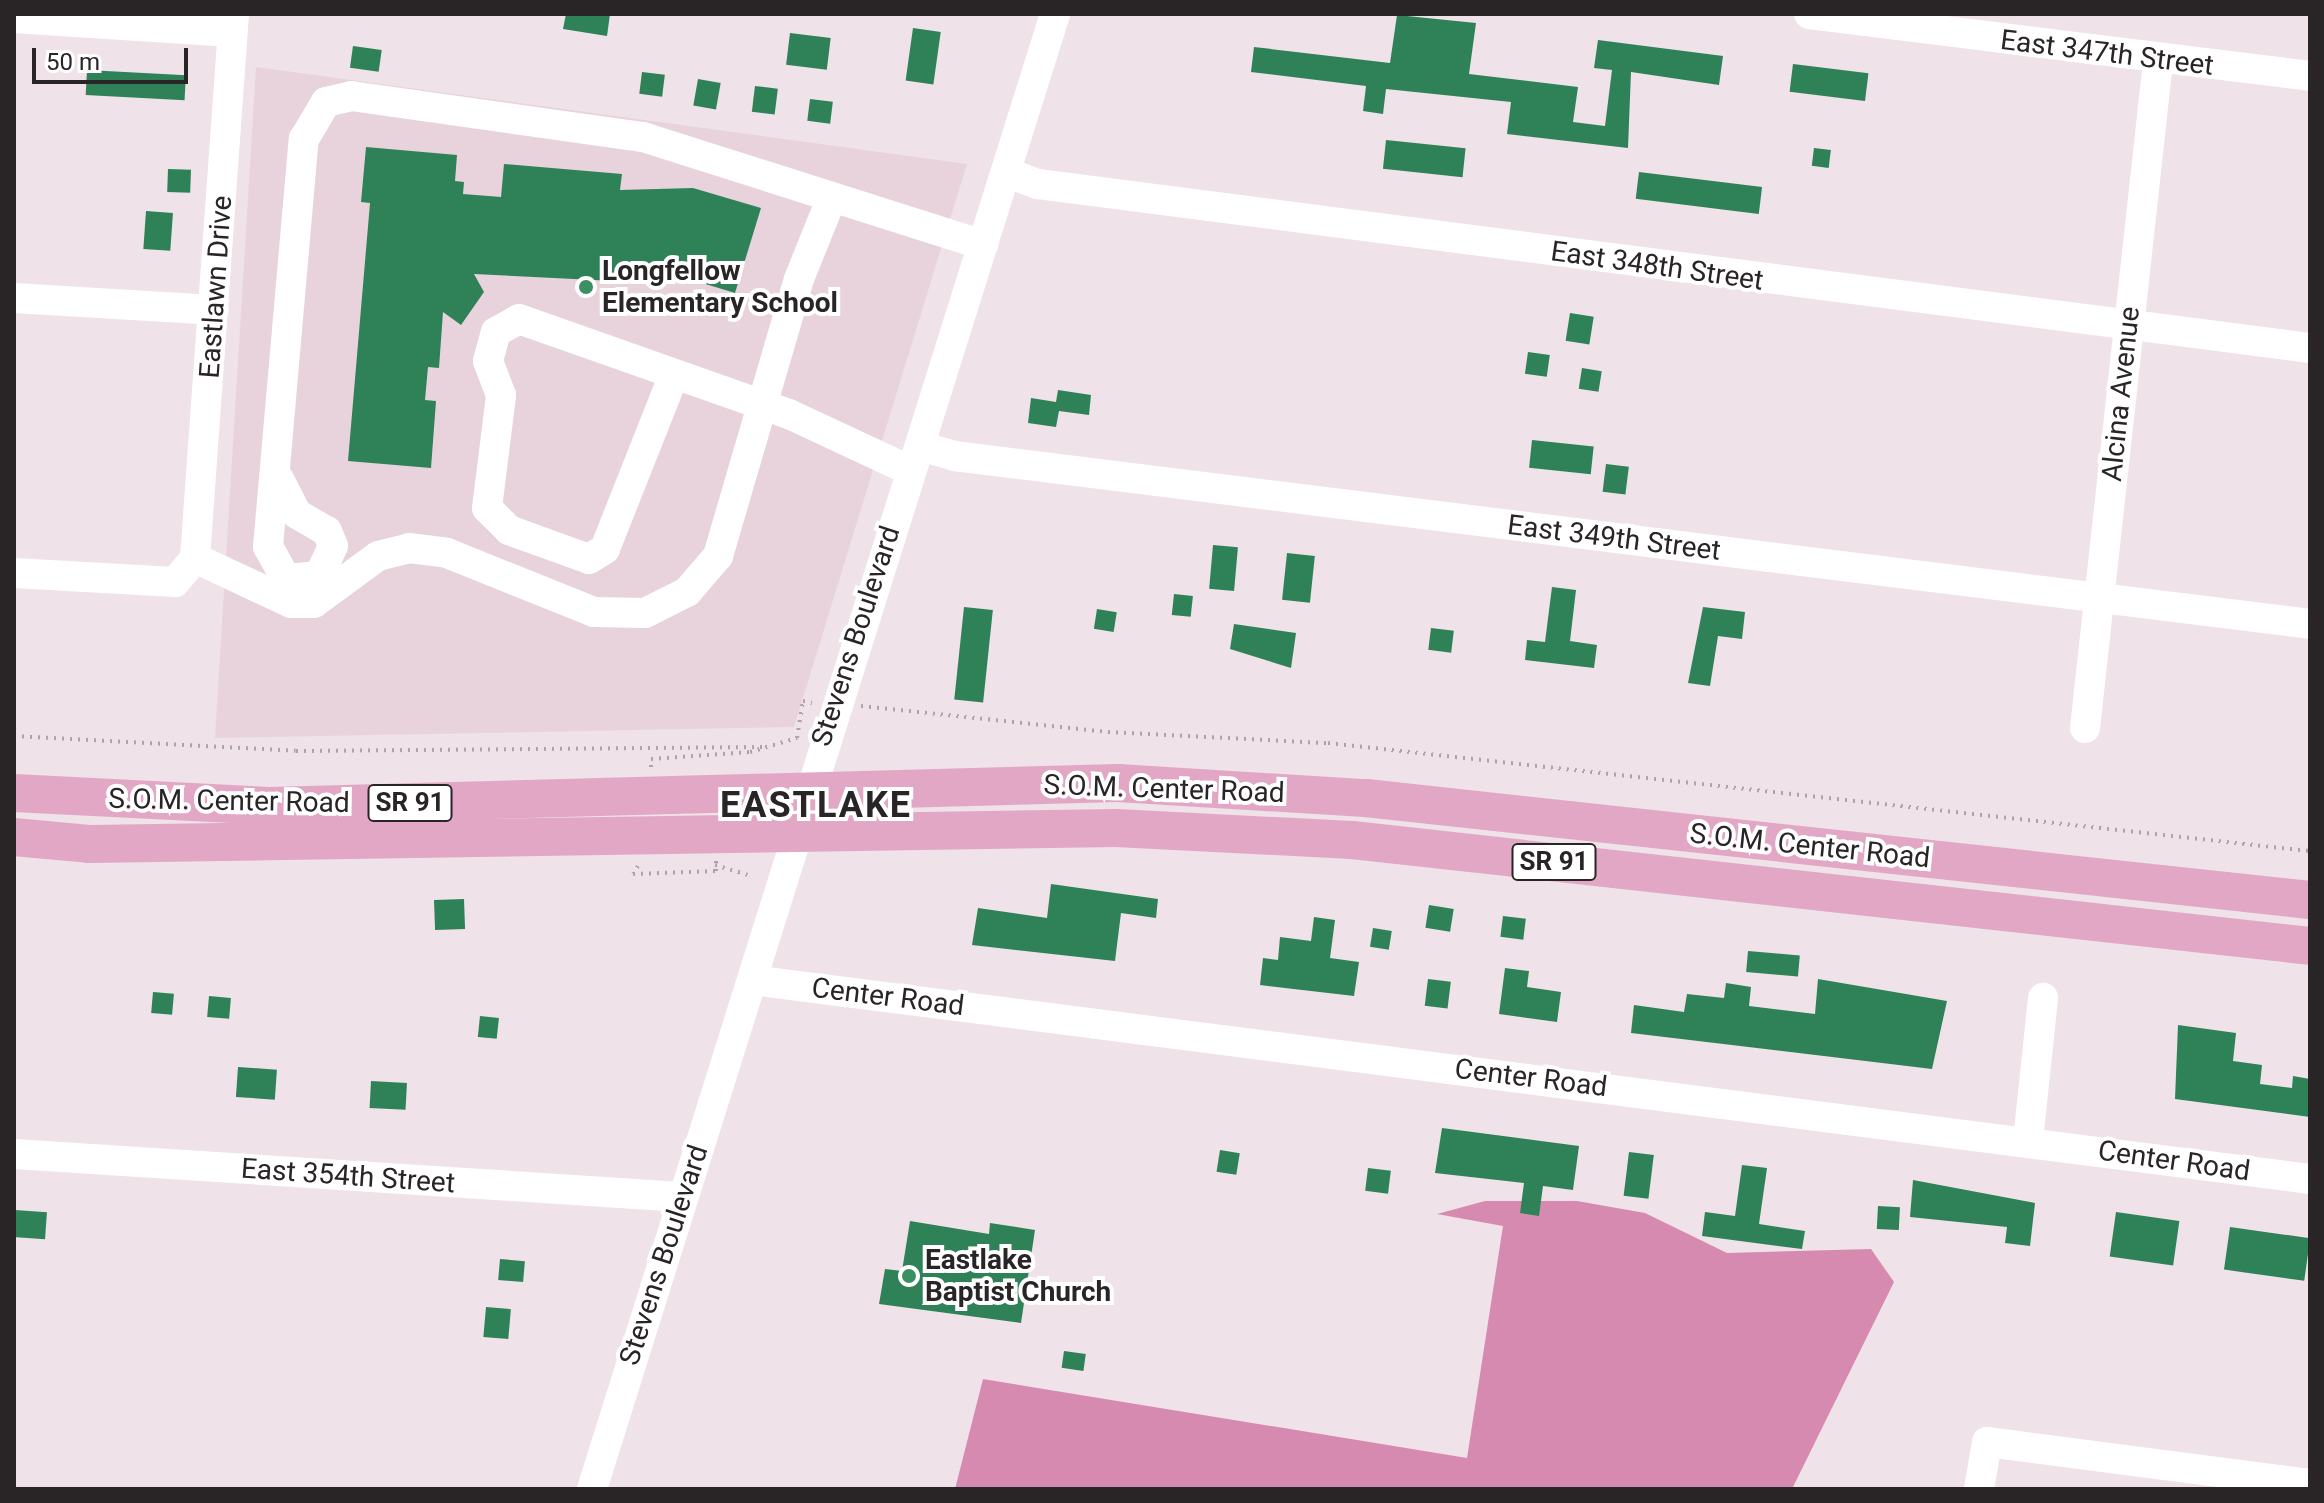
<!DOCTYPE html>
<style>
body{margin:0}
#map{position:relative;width:2324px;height:1503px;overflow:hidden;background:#efe2e8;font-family:Roboto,sans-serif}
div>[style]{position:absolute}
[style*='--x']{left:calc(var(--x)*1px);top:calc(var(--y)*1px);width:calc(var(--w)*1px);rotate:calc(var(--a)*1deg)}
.built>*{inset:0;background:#e8d3dc}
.forest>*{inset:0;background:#d78aaf}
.building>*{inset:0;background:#2f8258;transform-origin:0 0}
.path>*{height:4px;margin-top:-2px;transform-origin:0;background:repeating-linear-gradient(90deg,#ada3a8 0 2px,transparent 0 8px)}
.minor>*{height:30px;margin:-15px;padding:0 15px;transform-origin:15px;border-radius:15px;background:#fff}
.major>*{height:38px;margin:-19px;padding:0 19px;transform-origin:19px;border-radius:19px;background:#e1a7c5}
.dots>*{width:22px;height:22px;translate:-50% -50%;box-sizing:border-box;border:4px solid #fff;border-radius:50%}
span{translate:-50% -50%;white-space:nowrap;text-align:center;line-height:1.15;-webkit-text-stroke:8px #fff;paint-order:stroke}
.shield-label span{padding:2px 6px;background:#fff;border:2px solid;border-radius:6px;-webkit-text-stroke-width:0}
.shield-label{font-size:26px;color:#292426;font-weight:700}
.street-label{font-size:28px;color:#292426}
.poi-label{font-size:28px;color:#292426;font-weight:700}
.left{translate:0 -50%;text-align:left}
.district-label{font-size:36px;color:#292426;font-weight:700;letter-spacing:2px}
.frame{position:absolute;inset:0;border:16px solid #292426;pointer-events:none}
.scale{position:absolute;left:32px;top:48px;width:156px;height:36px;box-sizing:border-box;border:4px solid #292426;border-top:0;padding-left:10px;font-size:24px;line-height:28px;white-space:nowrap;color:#292426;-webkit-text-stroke:6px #fff;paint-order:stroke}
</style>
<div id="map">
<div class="built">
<i style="clip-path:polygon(256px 67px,967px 164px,794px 727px,215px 738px)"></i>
</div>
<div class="forest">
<i style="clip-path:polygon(1485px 1201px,1577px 1201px,1645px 1213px,1727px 1253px,1871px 1249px,1894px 1282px,1792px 1489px,955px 1489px,983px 1379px,1467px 1458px,1503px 1226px,1437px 1214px)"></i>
</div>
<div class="building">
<i style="clip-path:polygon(566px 14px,610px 14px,607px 36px,563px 29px)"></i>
<i style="clip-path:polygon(1397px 15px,1476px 23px,1469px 74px,1578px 87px,1573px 122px,1605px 126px,1612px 70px,1594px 68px,1598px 40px,1723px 56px,1719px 85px,1631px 72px,1628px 148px,1507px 134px,1511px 102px,1386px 89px,1383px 114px,1363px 111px,1366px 86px,1251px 72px,1254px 47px,1390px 63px)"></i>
<i style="left:913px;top:28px;width:28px;height:53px;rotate:8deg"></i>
<i style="left:790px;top:33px;width:41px;height:32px;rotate:7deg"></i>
<i style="left:353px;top:46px;width:29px;height:22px;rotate:8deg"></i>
<i style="left:1793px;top:64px;width:76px;height:28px;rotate:7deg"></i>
<i style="left:87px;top:70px;width:99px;height:25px;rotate:3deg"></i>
<i style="left:642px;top:72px;width:23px;height:22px;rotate:7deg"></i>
<i style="left:698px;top:79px;width:23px;height:27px;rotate:10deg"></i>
<i style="left:755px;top:86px;width:23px;height:26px;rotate:7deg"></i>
<i style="left:810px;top:99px;width:23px;height:22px;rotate:7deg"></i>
<i style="left:1386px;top:140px;width:80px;height:29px;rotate:6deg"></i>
<i style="clip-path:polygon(366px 147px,457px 155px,455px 181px,464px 182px,463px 194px,501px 197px,504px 164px,622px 174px,620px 190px,693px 188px,761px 208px,735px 293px,656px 269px,655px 283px,474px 274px,484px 292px,461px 325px,443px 312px,439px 368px,428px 367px,425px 400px,436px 401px,431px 468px,348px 461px,370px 203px,361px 202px)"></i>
<i style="left:1814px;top:148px;width:17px;height:18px;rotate:7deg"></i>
<i style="left:168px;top:169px;width:23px;height:23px;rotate:2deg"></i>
<i style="left:1639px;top:172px;width:124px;height:27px;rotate:7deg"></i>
<i style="left:146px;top:211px;width:27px;height:38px;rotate:4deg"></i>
<i style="left:1570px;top:313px;width:24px;height:28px;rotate:9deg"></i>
<i style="left:1528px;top:352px;width:22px;height:22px;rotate:8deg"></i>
<i style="left:1582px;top:368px;width:20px;height:21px;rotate:9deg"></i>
<i style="clip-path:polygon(1058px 390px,1091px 395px,1089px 415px,1059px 411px,1056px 427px,1028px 423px,1031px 398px,1056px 402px)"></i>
<i style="left:1532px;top:440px;width:62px;height:28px;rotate:6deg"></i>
<i style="left:1606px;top:464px;width:23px;height:28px;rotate:7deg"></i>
<i style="left:1213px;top:545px;width:25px;height:44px;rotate:5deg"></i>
<i style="left:1287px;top:553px;width:28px;height:47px;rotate:6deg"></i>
<i style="clip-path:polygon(1552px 587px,1576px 590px,1570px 641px,1597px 645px,1594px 668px,1525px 660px,1527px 640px,1545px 642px)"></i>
<i style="left:1174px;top:594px;width:19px;height:21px;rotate:6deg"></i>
<i style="left:964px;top:607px;width:29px;height:93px;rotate:6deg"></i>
<i style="clip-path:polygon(1703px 607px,1745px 612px,1742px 639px,1718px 636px,1710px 686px,1688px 683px)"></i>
<i style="left:1097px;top:609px;width:20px;height:20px;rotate:9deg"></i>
<i style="clip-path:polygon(1234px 624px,1296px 633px,1291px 668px,1230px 649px)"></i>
<i style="left:1431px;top:628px;width:23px;height:22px;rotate:7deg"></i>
<i style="clip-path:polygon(1051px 884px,1158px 899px,1156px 918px,1121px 913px,1115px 961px,972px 945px,978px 908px,1047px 918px)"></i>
<i style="left:464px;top:899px;width:30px;height:30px;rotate:88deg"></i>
<i style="left:1429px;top:905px;width:25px;height:23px;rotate:9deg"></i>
<i style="left:1503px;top:916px;width:23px;height:21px;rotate:7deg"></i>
<i style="clip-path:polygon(1314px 917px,1335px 920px,1330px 958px,1359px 962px,1354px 996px,1260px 985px,1263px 958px,1278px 960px,1280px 937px,1311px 941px)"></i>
<i style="left:1373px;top:928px;width:19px;height:19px;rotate:9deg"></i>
<i style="left:1748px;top:951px;width:52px;height:21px;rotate:5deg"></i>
<i style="clip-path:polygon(1505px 968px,1529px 971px,1527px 987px,1561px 992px,1557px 1022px,1499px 1014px)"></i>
<i style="left:1428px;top:979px;width:23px;height:27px;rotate:7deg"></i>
<i style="clip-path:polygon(1818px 979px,1947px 1001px,1932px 1069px,1631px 1033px,1634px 1005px,1684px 1012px,1687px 994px,1724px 998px,1726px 983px,1751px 987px,1749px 1006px,1815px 1014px)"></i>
<i style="left:153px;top:992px;width:21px;height:21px;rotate:5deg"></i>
<i style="left:209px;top:996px;width:22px;height:21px;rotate:5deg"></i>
<i style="left:480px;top:1016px;width:19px;height:21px;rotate:6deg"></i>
<i style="clip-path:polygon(2178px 1025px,2236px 1033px,2233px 1061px,2262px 1065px,2260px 1084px,2292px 1088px,2293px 1076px,2310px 1079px,2310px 1117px,2175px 1099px)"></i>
<i style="left:238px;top:1067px;width:39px;height:30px;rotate:4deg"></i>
<i style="left:371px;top:1081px;width:36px;height:27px;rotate:3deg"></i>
<i style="clip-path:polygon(1442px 1128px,1579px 1146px,1573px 1190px,1543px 1186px,1539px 1216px,1520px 1213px,1524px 1183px,1435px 1173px)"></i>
<i style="left:1220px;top:1150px;width:20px;height:22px;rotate:9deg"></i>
<i style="left:1629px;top:1152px;width:25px;height:44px;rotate:7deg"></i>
<i style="clip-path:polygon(1742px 1165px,1767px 1168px,1759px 1224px,1805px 1231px,1802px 1249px,1702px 1236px,1705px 1212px,1735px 1216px)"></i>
<i style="left:1368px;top:1168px;width:23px;height:23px;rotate:7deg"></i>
<i style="clip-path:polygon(1913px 1180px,2035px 1203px,2030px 1246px,2005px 1243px,2007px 1227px,1910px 1217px)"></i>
<i style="left:1878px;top:1206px;width:22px;height:23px;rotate:3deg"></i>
<i style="left:15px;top:1210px;width:32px;height:27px;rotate:4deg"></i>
<i style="left:2116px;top:1212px;width:64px;height:45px;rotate:8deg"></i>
<i style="clip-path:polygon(910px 1221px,989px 1234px,990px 1223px,1035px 1230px,1021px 1323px,879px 1304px,885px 1269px,902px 1271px)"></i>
<i style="left:2230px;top:1227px;width:81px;height:43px;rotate:8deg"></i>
<i style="left:500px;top:1259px;width:25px;height:21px;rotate:5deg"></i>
<i style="left:486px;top:1307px;width:25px;height:30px;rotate:5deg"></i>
<i style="left:1064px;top:1351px;width:22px;height:17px;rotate:8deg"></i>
</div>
<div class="path">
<i style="--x:861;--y:706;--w:248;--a:6"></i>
<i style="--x:1108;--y:732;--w:220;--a:2.9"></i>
<i style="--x:1328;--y:743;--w:988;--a:6.28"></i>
<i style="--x:14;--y:736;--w:282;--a:3"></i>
<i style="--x:296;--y:751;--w:467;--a:-0.5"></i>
<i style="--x:651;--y:767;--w:8;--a:-90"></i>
<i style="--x:651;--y:759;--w:99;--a:-4"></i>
<i style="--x:750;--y:752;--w:49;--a:-16.6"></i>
<i style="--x:797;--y:738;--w:37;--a:-81"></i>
<i style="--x:803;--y:701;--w:9;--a:13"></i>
<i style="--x:715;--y:865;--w:34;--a:17"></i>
<i style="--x:638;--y:866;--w:9;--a:122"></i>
<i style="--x:633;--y:874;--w:83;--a:-2.1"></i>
<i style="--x:716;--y:871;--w:10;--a:-90"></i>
</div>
<div class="minor">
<i style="--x:1809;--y:14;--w:505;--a:7.05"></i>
<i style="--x:14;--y:18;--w:218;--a:3.7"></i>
<i style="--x:1006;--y:172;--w:34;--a:21"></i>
<i style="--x:1038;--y:184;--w:1283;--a:7.35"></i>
<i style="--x:14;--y:298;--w:200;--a:3.4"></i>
<i style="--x:673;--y:377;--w:185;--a:111.6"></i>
<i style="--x:605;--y:549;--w:19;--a:148"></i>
<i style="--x:589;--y:559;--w:85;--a:-160.1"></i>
<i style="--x:509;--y:530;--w:31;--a:-135"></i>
<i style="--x:487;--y:508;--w:114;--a:-82.9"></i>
<i style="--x:501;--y:395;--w:36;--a:-111"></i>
<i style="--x:488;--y:361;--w:30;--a:-75"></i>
<i style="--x:496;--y:332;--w:26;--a:-29"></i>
<i style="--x:519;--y:319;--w:286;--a:19.4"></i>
<i style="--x:789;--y:414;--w:135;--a:25"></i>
<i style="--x:920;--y:446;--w:35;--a:16"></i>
<i style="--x:954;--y:456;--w:1366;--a:7.06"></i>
<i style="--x:279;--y:479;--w:39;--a:63"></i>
<i style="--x:297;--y:514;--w:34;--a:30"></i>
<i style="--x:327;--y:531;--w:16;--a:68"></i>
<i style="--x:333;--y:546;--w:33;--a:115"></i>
<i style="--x:319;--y:576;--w:33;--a:175"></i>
<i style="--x:286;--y:579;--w:37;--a:-119"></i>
<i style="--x:268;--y:547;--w:410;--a:-85"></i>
<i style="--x:304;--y:139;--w:43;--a:-59.3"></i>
<i style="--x:326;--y:102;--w:26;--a:-13"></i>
<i style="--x:351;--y:96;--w:295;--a:8"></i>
<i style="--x:643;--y:137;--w:357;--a:17.6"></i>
<i style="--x:195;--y:558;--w:106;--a:25.1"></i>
<i style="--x:291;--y:603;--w:23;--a:0"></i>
<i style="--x:314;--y:603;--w:79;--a:-36.3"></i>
<i style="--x:378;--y:556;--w:32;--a:-14"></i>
<i style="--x:409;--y:548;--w:38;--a:7"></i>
<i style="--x:447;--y:553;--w:158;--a:21.9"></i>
<i style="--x:594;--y:612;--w:51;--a:1.1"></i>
<i style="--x:645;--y:613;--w:47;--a:-26.6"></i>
<i style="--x:687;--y:592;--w:48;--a:-49.3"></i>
<i style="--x:718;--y:556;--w:289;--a:-73.7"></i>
<i style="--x:799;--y:279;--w:83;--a:-68.1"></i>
<i style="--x:14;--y:573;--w:161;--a:3.2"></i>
<i style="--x:175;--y:582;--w:31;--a:-50"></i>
<i style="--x:195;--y:558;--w:545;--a:-85.9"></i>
<i style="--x:2085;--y:728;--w:671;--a:-83.75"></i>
<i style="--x:752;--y:980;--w:1571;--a:7.28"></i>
<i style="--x:2028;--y:1141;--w:144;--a:-84"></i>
<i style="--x:14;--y:1154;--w:669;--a:3.68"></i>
<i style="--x:592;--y:1489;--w:1546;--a:-72.57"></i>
<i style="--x:1979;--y:1489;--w:48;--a:-80.3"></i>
<i style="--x:1987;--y:1442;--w:326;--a:7.4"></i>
</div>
<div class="major">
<i style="--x:14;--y:793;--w:255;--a:2.9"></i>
<i style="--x:269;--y:806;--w:849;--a:-1.55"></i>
<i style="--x:1118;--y:783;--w:248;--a:3.5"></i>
<i style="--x:1366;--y:798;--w:949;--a:6.17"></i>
<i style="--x:14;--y:837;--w:75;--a:5.3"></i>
<i style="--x:89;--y:844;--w:1027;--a:-0.89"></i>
<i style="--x:1116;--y:828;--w:236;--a:2.9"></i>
<i style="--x:1352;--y:840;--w:964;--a:6.31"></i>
</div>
<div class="dots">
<i style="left:586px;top:287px;background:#3a8f63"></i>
<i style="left:909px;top:1276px;background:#3a8f63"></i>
</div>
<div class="shield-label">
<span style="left:410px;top:803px">SR 91</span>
<span style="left:1554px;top:862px">SR 91</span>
</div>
<div class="street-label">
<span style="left:2107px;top:53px;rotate:7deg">East 347th Street</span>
<span style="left:1657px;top:266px;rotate:8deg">East 348th Street</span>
<span style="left:216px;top:287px;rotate:-86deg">Eastlawn Drive</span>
<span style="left:2121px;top:394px;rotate:-84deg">Alcina Avenue</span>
<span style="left:1614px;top:538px;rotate:7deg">East 349th Street</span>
<span style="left:856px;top:636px;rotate:-72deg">Stevens Boulevard</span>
<span style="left:1164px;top:789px;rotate:2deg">S.O.M. Center Road</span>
<span style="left:229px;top:801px;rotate:1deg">S.O.M. Center Road</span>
<span style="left:1810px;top:846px;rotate:6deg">S.O.M. Center Road</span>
<span style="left:888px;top:997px;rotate:7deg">Center Road</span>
<span style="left:1531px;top:1078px;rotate:7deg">Center Road</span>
<span style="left:2174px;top:1161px;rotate:8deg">Center Road</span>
<span style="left:348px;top:1176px;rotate:4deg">East 354th Street</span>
<span style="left:664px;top:1255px;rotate:-72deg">Stevens Boulevard</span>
</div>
<div class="poi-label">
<span class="left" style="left:602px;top:287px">Longfellow<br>Elementary School</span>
<span class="left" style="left:925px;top:1276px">Eastlake<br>Baptist Church</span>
</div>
<div class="district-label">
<span style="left:816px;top:806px">EASTLAKE</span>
</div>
<div class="frame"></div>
<div class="scale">50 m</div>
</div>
